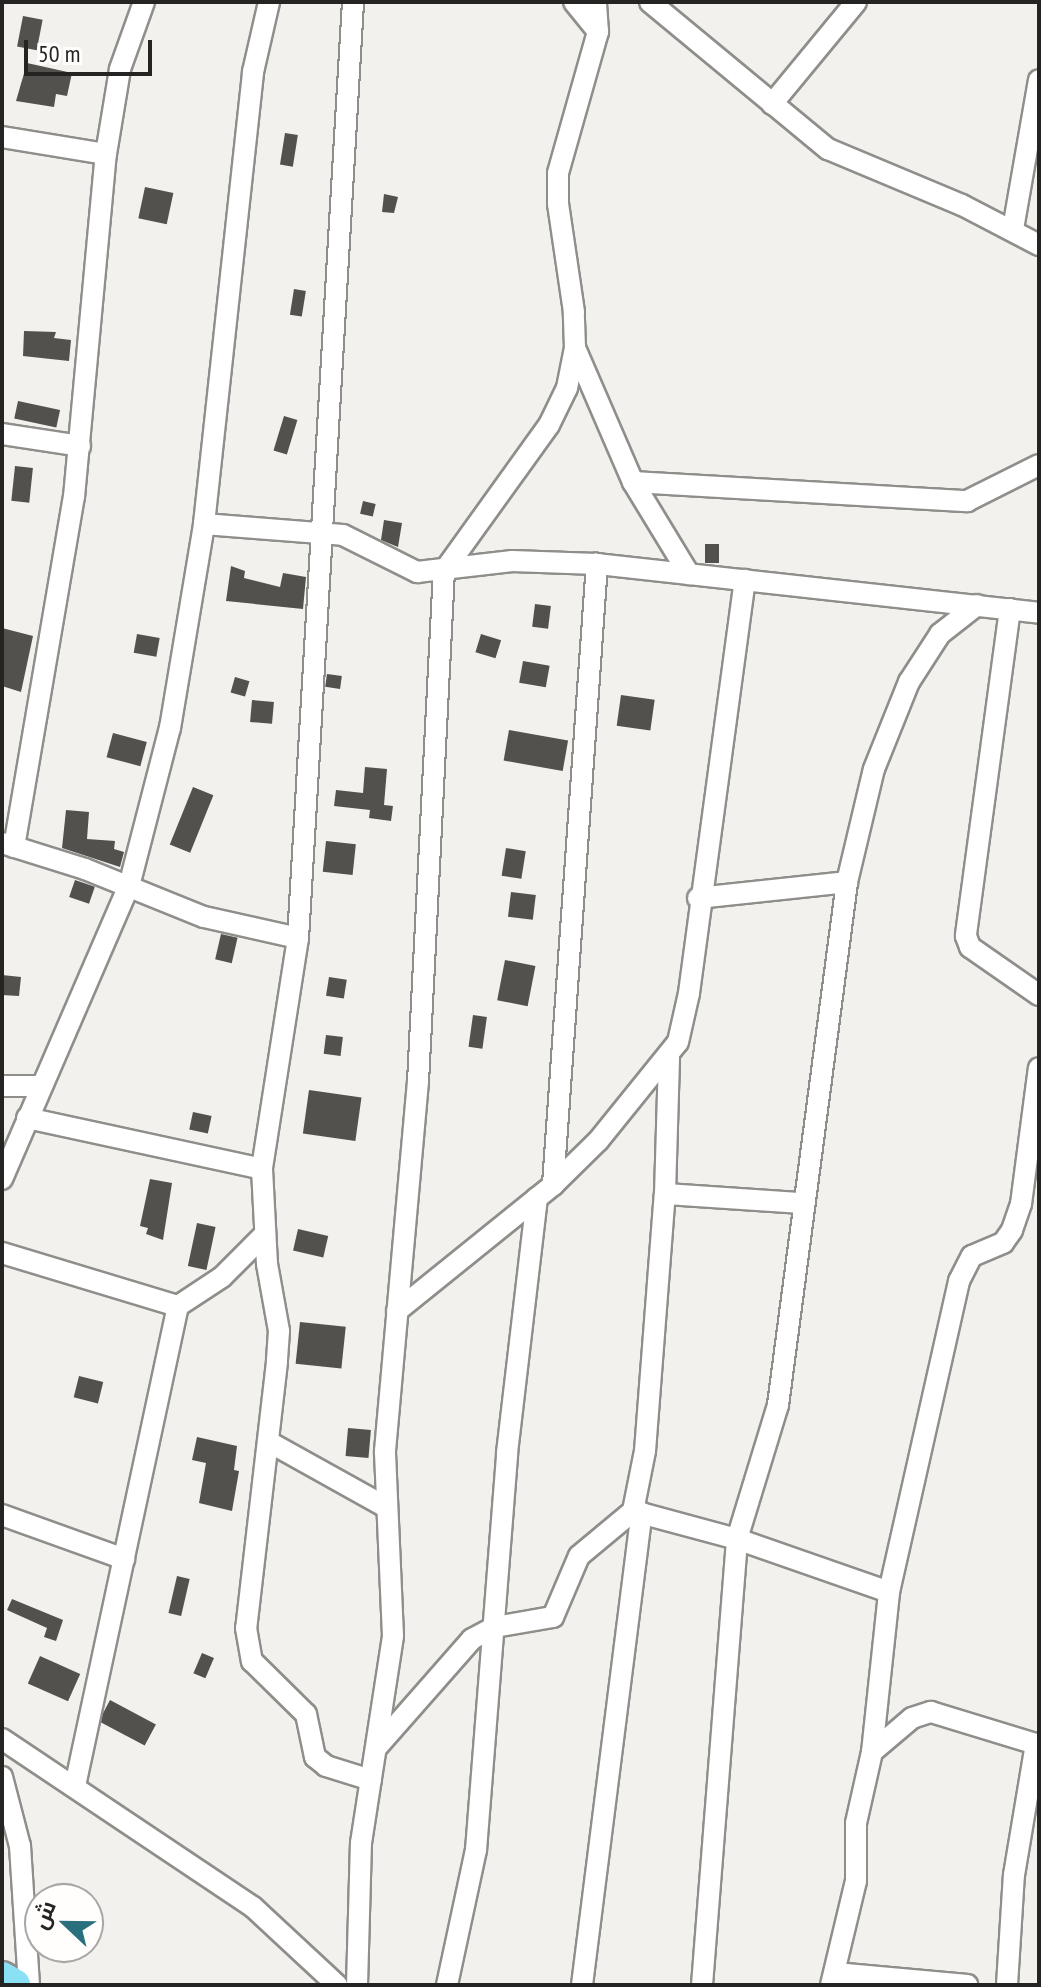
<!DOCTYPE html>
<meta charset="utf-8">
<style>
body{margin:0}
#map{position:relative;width:1041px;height:1987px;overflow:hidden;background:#f2f1ed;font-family:"PT Sans Narrow",Cairo,sans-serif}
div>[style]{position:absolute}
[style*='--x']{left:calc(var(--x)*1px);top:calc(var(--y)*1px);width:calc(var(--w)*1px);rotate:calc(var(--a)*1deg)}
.building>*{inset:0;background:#52514d;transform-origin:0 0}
.roads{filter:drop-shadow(2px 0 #8f8e8b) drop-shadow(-2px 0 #8f8e8b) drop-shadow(0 2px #8f8e8b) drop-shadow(0 -2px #8f8e8b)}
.minor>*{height:20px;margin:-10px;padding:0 10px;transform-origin:10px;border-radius:10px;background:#fff}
.trunk>*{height:32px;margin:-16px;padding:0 16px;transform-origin:16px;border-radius:16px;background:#8ae0f4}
span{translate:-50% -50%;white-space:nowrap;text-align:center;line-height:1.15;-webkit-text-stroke:8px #fffefd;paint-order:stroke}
.frame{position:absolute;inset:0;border:4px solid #252423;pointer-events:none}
.north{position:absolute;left:24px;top:1883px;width:80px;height:80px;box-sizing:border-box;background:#fffefd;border:2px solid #a8a7a6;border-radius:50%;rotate:292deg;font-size:22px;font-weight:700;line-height:32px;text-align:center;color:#252423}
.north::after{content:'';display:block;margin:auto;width:28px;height:36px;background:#2a6f7e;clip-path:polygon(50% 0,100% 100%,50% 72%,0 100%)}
.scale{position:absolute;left:24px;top:40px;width:128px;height:36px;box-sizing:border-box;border:4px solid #252423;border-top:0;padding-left:10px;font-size:24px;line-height:28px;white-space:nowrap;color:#252423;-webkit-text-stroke:6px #fffefd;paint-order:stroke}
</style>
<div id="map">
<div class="building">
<i style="left:23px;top:16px;width:20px;height:31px;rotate:11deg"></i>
<i style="clip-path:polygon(27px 63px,72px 73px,67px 96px,56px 94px,54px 107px,16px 101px)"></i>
<i style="left:285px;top:133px;width:13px;height:32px;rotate:9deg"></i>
<i style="left:145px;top:187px;width:29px;height:32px;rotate:12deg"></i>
<i style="clip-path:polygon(384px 194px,398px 197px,394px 213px,382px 212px)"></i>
<i style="left:294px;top:289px;width:12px;height:26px;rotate:9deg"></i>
<i style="clip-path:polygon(24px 331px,56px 332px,54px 338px,71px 340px,69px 361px,23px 356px)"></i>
<i style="left:18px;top:401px;width:43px;height:18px;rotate:12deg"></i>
<i style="left:284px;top:416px;width:14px;height:36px;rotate:17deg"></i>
<i style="left:15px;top:466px;width:18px;height:35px;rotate:6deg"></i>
<i style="left:363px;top:501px;width:13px;height:13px;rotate:13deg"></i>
<i style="clip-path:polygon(384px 520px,402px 523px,398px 547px,381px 540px)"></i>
<i style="left:705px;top:544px;width:14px;height:19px"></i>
<i style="clip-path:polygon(231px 566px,245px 571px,244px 578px,280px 587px,283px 573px,306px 577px,303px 609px,226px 601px)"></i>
<i style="left:535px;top:604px;width:16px;height:23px;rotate:7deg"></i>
<i style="clip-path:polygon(2px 628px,33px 636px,21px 692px,2px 686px)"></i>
<i style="left:137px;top:634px;width:23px;height:19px;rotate:10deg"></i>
<i style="left:481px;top:634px;width:21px;height:19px;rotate:17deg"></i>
<i style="left:523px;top:661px;width:27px;height:22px;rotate:10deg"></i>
<i style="left:327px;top:674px;width:15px;height:13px;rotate:8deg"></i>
<i style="left:235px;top:677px;width:15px;height:16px;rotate:16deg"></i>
<i style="left:621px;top:695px;width:34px;height:31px;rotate:8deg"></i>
<i style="left:252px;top:700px;width:22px;height:22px;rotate:5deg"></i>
<i style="left:509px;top:730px;width:60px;height:31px;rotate:10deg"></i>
<i style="left:113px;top:733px;width:35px;height:25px;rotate:15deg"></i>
<i style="clip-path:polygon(365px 767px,387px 769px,384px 805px,393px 806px,391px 821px,369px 818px,370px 810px,334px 806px,336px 790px,363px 793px)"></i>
<i style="left:193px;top:787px;width:22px;height:62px;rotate:22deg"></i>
<i style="clip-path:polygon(66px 810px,89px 812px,87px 839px,115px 841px,114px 849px,124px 852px,120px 867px,62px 848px)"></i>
<i style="left:326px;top:841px;width:30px;height:31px;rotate:6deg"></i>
<i style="left:506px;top:848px;width:20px;height:28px;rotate:9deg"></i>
<i style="left:75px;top:880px;width:21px;height:18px;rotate:19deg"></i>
<i style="left:511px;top:892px;width:25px;height:25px;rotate:7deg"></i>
<i style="left:221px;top:934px;width:17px;height:26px;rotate:13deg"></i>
<i style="left:505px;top:960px;width:31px;height:41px;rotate:11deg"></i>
<i style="clip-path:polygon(2px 975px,21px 977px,19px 996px,2px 995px)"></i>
<i style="left:329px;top:977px;width:18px;height:19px;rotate:9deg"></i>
<i style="left:473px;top:1015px;width:14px;height:32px;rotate:8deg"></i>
<i style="left:326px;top:1035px;width:17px;height:19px;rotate:7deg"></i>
<i style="left:309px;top:1090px;width:53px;height:44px;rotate:8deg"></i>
<i style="left:193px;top:1112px;width:19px;height:18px;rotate:12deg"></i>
<i style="clip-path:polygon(150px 1179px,172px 1183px,163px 1240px,146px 1234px,148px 1228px,140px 1226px)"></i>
<i style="left:197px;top:1223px;width:19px;height:44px;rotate:12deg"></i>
<i style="left:298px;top:1229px;width:31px;height:22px;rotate:13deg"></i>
<i style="left:300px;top:1322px;width:46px;height:42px;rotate:6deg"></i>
<i style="left:79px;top:1376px;width:25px;height:22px;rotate:14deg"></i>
<i style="left:348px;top:1428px;width:23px;height:28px;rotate:5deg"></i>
<i style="clip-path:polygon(197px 1437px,237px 1446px,234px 1470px,239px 1471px,232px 1511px,199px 1503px,206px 1463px,192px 1460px)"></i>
<i style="left:177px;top:1576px;width:13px;height:38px;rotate:13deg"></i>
<i style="clip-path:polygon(12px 1599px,63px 1620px,56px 1641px,44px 1637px,47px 1628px,7px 1610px)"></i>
<i style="left:202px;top:1653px;width:13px;height:22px;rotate:23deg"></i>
<i style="left:40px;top:1656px;width:44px;height:30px;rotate:24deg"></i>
<i style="left:110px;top:1700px;width:52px;height:24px;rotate:28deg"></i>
</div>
<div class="roads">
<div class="minor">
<i style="--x:353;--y:2;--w:938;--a:93.36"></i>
<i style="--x:298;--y:938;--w:234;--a:98.9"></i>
<i style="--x:262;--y:1169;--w:95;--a:87"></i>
<i style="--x:267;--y:1264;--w:68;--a:79.8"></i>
<i style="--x:279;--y:1331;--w:31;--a:94"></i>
<i style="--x:277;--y:1362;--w:268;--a:96.6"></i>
<i style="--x:246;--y:1628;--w:34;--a:80"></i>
<i style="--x:252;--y:1661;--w:76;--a:44.5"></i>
<i style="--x:306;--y:1714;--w:44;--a:78.2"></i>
<i style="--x:315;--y:1757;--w:14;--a:39"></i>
<i style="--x:326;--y:1766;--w:47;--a:17.3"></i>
<i style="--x:574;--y:2;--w:38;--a:51"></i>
<i style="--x:650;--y:2;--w:231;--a:39.6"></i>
<i style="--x:828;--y:149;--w:145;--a:22.7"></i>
<i style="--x:962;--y:205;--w:87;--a:27.5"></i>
<i style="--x:772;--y:104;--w:132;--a:-50.5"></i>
<i style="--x:2;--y:137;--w:105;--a:9.3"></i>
<i style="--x:1013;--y:229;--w:151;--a:-80.1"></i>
<i style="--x:575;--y:348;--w:146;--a:66.6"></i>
<i style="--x:633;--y:482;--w:108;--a:58.7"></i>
<i style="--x:2;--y:434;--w:79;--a:8.7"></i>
<i style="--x:633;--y:482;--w:335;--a:3.3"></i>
<i style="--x:967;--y:501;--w:80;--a:-26.6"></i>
<i style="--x:204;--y:524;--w:139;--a:4.5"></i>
<i style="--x:343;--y:535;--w:83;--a:26.6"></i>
<i style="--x:417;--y:572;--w:96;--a:-6.6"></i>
<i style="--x:512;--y:561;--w:85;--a:2"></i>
<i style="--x:597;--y:564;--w:445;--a:6.3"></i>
<i style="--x:1010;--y:609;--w:330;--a:97.7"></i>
<i style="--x:966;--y:936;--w:12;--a:70"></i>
<i style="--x:970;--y:947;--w:84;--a:34.8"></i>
<i style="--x:2;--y:843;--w:87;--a:17.4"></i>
<i style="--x:85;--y:869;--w:128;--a:22"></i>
<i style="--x:204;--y:917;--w:96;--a:12.6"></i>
<i style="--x:14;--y:847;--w:355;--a:-80.3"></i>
<i style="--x:74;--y:497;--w:344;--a:-84.7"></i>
<i style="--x:106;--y:154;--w:86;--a:-80.6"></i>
<i style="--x:120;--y:69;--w:71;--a:-70.3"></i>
<i style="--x:698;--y:898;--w:150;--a:-6.1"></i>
<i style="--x:2;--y:1086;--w:38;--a:0"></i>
<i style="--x:27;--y:1118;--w:240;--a:12.2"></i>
<i style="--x:2;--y:1179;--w:319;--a:-66.6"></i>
<i style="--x:129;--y:886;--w:163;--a:-75.5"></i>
<i style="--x:170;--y:728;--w:207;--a:-80.5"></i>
<i style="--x:204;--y:524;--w:455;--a:-83.8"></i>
<i style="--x:253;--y:72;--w:72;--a:-77.1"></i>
<i style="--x:553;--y:1185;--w:623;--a:-85.95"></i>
<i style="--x:665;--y:1194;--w:135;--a:3.8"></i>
<i style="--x:2;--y:1253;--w:184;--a:16.8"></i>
<i style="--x:397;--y:1311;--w:201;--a:-38.9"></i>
<i style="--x:553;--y:1185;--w:63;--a:-44.4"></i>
<i style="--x:598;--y:1141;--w:127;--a:-51.1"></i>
<i style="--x:678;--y:1042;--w:50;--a:-77.3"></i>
<i style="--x:689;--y:993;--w:417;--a:-82.3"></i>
<i style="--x:269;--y:1442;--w:134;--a:29.1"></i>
<i style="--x:633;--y:1511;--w:108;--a:15.1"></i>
<i style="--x:737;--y:1539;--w:161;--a:19.2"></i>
<i style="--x:2;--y:1515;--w:130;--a:19.8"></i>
<i style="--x:2;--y:1739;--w:302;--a:33.8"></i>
<i style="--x:253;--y:1907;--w:115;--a:42.9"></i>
<i style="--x:378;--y:1746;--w:142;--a:-48.7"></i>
<i style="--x:472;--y:1639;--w:26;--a:-28"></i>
<i style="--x:495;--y:1627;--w:59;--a:-9.8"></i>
<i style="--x:553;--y:1617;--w:66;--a:-66.9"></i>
<i style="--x:579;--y:1556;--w:70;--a:-39.8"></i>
<i style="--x:633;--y:1511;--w:61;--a:-78.7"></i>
<i style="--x:645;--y:1451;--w:258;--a:-85.6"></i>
<i style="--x:665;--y:1194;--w:136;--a:-88.3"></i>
<i style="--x:872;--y:1752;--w:52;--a:-40.4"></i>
<i style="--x:912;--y:1718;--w:20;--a:-18"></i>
<i style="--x:931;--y:1712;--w:113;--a:17"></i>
<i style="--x:2;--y:1777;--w:71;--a:75.4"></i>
<i style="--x:20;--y:1846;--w:139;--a:86.3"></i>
<i style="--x:75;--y:1786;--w:491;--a:-77.9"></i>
<i style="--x:178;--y:1306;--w:53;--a:-33.4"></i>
<i style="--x:222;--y:1277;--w:61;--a:-45"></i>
<i style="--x:835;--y:1973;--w:133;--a:5.2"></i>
<i style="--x:357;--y:1985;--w:142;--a:-88.4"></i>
<i style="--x:361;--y:1843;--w:209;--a:-81.2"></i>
<i style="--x:393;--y:1636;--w:185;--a:-92.5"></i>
<i style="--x:385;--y:1451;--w:370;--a:-84.9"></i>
<i style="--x:418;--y:1082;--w:512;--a:-87.09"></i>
<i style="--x:444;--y:571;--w:180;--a:-54.3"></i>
<i style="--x:549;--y:425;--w:41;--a:-64.1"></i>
<i style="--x:567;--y:388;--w:41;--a:-78.7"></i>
<i style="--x:575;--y:348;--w:36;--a:-92"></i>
<i style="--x:574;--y:312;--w:109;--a:-98.4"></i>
<i style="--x:558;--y:204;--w:31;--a:-90"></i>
<i style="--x:558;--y:173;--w:147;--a:-74.2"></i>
<i style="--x:598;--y:32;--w:30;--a:-94"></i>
<i style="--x:447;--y:1985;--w:138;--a:-77.9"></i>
<i style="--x:476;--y:1850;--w:398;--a:-85.5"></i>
<i style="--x:507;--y:1453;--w:257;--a:-83.3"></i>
<i style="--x:582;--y:1985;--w:476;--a:-82.8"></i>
<i style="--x:702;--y:1985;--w:447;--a:-85.5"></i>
<i style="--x:737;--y:1539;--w:140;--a:-73"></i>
<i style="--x:778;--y:1405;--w:528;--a:-82.48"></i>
<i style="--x:847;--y:882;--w:116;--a:-76.6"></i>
<i style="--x:874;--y:769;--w:94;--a:-68.1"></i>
<i style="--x:909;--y:682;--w:57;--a:-57.1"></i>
<i style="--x:940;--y:634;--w:47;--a:-38.1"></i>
<i style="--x:831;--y:1985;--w:107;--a:-76.5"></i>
<i style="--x:856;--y:1881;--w:58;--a:-90"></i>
<i style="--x:856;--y:1823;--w:73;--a:-77.3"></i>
<i style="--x:872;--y:1752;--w:161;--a:-83.9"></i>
<i style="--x:889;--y:1592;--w:319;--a:-77.3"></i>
<i style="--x:959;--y:1281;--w:28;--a:-63"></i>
<i style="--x:972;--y:1256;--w:34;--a:-23"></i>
<i style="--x:1003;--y:1243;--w:16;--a:-55"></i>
<i style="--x:1012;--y:1230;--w:28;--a:-71"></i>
<i style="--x:1021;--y:1204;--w:137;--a:-82.5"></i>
<i style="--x:1007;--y:1985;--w:110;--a:-86.4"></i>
<i style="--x:1014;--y:1875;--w:133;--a:-80.5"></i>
</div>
<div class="trunk">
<i style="--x:2;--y:1978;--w:14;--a:30"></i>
</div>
</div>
<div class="frame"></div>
<div class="north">ش</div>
<div class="scale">50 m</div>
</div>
